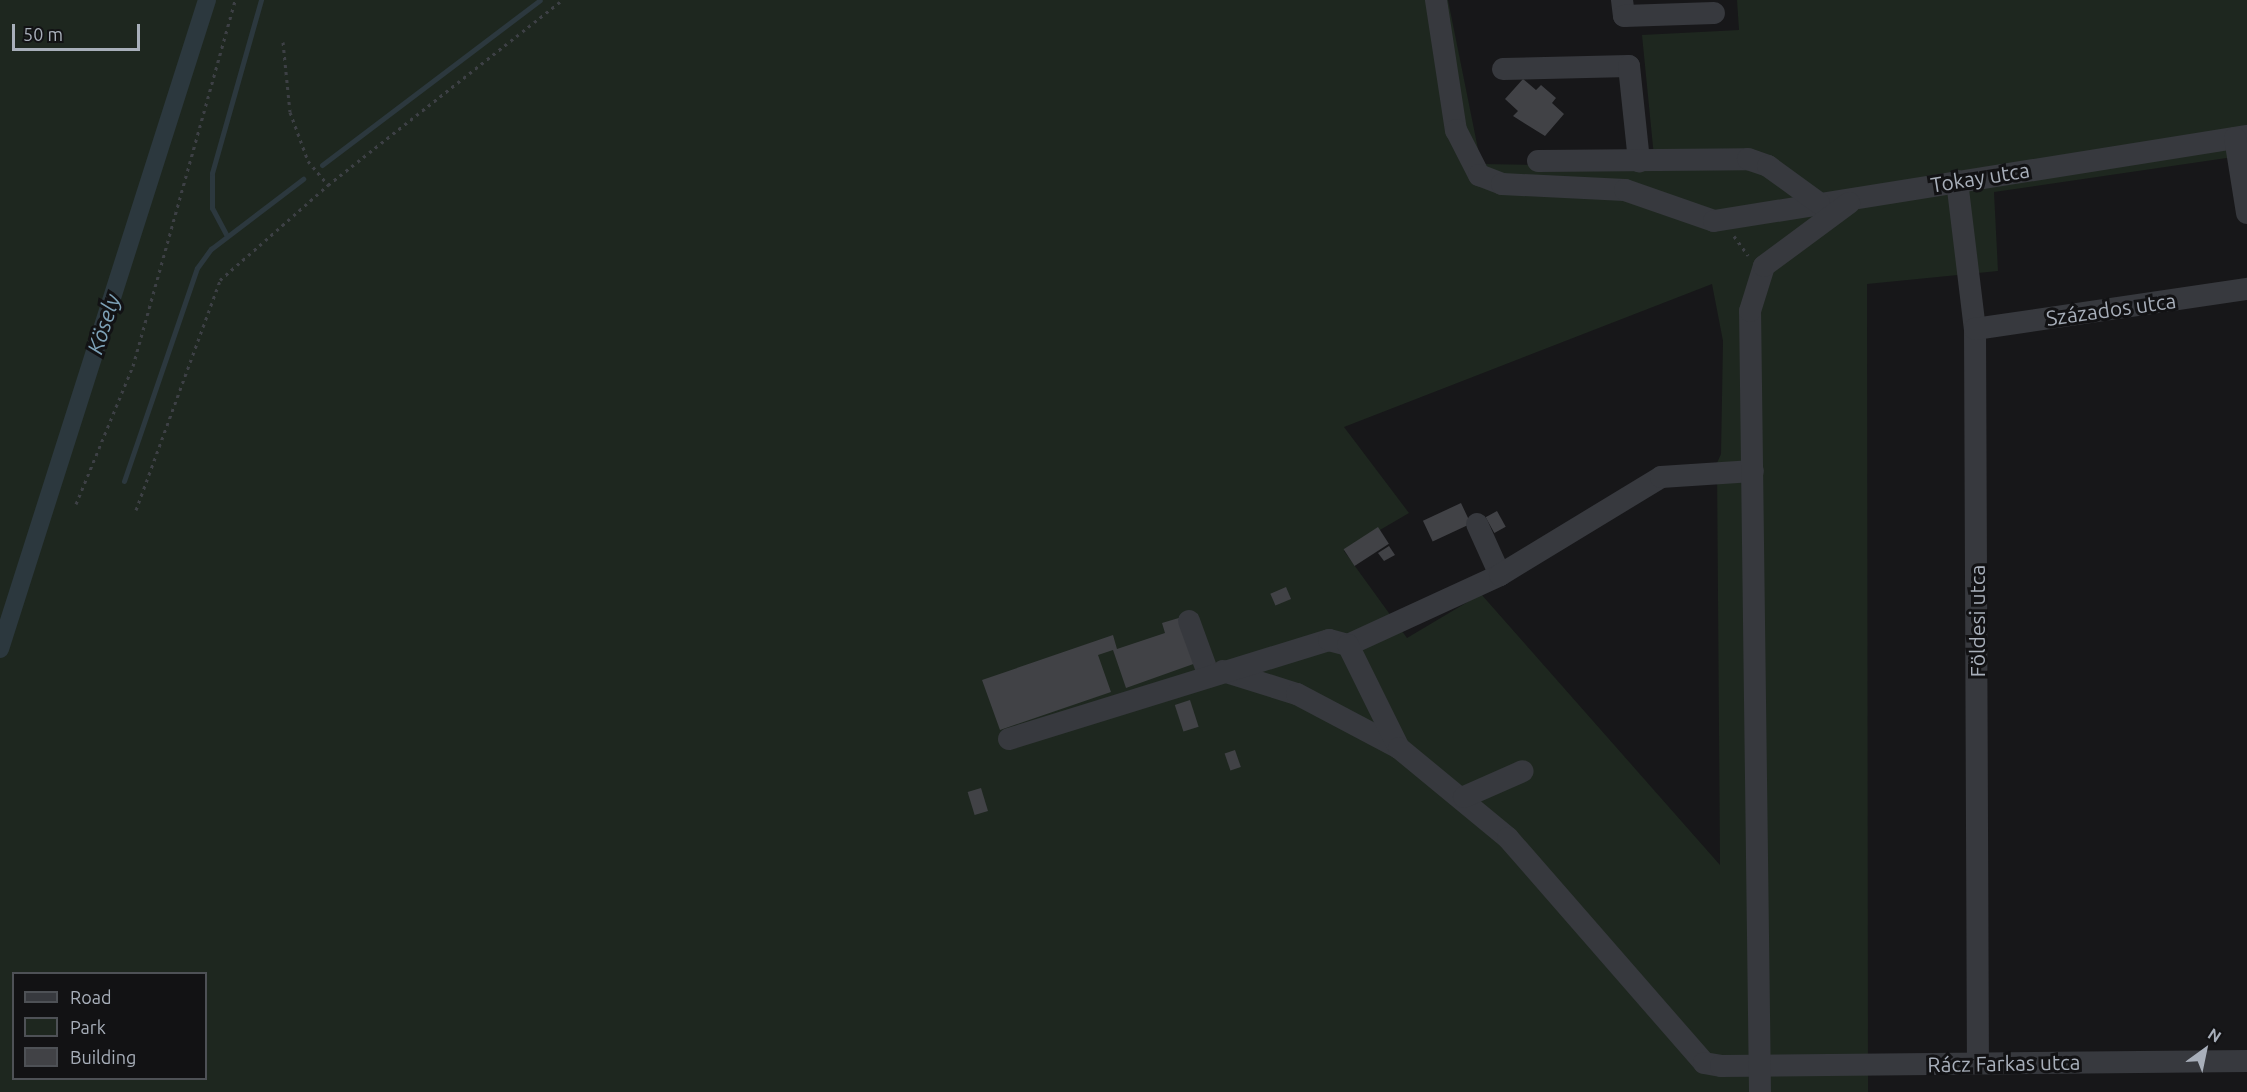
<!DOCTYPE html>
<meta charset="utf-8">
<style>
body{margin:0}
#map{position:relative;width:2247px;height:1092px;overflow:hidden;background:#171719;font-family:Ubuntu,sans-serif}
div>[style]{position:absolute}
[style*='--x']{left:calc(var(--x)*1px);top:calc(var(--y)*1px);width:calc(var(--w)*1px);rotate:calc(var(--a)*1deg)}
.green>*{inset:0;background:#1e271f}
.stream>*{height:5px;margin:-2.5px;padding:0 2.5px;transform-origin:2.5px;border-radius:2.5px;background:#2c383e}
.canal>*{height:18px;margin:-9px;padding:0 9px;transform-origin:9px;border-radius:9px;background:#2c383e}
.building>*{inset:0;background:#414246;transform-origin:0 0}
.path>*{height:3px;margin-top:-1.5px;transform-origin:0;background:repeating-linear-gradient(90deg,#3d4045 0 3px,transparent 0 7.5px)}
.minor>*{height:22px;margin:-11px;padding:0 11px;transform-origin:11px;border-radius:11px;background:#37393e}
span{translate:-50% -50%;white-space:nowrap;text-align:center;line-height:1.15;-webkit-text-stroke:6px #121214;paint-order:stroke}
.street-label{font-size:21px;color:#a8afba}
.water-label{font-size:22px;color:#7da1b7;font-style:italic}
.legend{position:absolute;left:12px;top:972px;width:195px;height:108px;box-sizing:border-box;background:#121214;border:2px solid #4e5156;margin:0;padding:8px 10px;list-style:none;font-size:18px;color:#a8afba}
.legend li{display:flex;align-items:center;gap:12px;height:30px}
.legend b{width:30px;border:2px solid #4e5156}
.north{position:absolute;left:2175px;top:1020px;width:60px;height:60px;-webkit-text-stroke:4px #121214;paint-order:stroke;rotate:33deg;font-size:16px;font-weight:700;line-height:24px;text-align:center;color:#a8afba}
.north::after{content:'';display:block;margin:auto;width:21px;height:27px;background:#a8afba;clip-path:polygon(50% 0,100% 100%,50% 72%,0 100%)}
.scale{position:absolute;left:12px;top:24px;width:128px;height:27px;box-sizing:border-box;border:3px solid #a8afba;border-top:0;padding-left:8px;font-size:18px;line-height:21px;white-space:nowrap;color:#a8afba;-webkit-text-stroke:4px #121214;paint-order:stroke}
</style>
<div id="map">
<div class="green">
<i style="clip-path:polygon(evenodd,0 0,1448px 0,1481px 164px,1655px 167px,1642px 35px,1739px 30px,1737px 0,2247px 0,2247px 155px,1994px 192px,1998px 271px,1867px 284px,1868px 1092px,0 1092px,0 0,1712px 284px,1723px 341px,1721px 454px,1717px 463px,1720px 865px,1481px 594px,1407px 638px,1344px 551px,1409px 513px,1344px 427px,1712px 284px,0 0,14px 974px,206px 974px,206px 1078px,14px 1078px,14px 974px)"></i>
</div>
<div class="stream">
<i style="--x:322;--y:165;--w:273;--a:-37.1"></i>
<i style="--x:227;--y:236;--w:32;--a:-118"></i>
<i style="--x:212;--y:208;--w:35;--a:-90"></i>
<i style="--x:212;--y:173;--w:180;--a:-74.2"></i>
<i style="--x:124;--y:481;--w:225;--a:-71.1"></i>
<i style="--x:197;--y:268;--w:24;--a:-54"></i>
<i style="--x:211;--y:249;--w:116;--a:-37.3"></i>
</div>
<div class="canal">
<i style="--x:0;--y:649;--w:681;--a:-72.31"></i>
</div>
<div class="building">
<i style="clip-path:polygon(1523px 79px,1536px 90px,1541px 85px,1556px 98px,1552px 103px,1564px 114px,1545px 136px,1513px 116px,1518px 111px,1505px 99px)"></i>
<i style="left:1461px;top:503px;width:23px;height:42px;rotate:65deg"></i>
<i style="left:1497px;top:511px;width:18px;height:13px;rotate:61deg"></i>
<i style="left:1378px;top:527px;width:20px;height:41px;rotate:57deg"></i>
<i style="clip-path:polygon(1389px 546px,1395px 555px,1384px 561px,1378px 553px)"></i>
<i style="left:1286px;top:587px;width:13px;height:17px;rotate:67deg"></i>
<i style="clip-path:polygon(1182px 617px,1199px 662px,1126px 688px,1113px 650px,1098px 655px,1111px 692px,1000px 730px,982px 680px,1113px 635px,1117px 649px,1165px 633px,1162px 623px)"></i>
<i style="left:1190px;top:700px;width:28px;height:16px;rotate:72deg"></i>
<i style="left:1235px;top:750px;width:18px;height:11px;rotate:71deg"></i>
<i style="left:981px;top:788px;width:24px;height:14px;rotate:73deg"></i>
</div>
<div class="path">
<i style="--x:283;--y:42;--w:70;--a:84.3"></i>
<i style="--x:290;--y:112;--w:52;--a:69.8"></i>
<i style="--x:308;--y:161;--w:31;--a:50"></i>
<i style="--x:1734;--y:236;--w:24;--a:54"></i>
<i style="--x:76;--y:504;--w:149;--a:-67.6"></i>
<i style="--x:133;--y:366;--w:380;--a:-74.4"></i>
<i style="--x:136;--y:510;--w:245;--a:-69.9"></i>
<i style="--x:220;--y:280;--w:144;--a:-41.3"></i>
<i style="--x:328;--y:185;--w:298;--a:-38.3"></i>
</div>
<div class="minor">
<i style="--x:1436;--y:0;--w:132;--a:81.3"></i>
<i style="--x:1456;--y:130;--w:51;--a:62.9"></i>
<i style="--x:1479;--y:175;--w:25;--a:21"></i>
<i style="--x:1502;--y:184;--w:123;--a:2.8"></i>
<i style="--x:1625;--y:190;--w:94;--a:19.2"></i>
<i style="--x:1714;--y:221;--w:540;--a:-9.06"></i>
<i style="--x:1622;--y:0;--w:16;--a:83"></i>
<i style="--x:1624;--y:16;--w:90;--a:-1.9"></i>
<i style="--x:1503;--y:69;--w:126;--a:-1.4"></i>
<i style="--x:1629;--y:66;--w:96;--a:84"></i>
<i style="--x:2235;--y:138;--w:76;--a:80.9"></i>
<i style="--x:1538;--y:161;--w:210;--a:-0.5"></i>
<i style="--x:1748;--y:159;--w:21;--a:19"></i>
<i style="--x:1768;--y:166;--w:63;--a:36"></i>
<i style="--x:1957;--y:181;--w:149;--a:83.1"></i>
<i style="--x:1975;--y:329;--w:734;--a:89.77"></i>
<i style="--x:1975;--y:329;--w:275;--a:-8.4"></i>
<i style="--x:1477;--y:524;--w:56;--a:65.7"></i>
<i style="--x:1189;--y:621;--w:59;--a:70"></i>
<i style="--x:1348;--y:645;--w:167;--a:-24.7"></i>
<i style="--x:1500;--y:575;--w:188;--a:-31.3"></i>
<i style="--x:1661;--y:477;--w:92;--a:-3.7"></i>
<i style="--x:1223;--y:671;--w:77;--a:17.3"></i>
<i style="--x:1297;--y:694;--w:115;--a:27.9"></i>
<i style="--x:1009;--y:739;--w:335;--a:-17.2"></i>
<i style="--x:1329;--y:640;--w:20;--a:15"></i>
<i style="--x:1348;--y:645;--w:115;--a:63.7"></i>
<i style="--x:1399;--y:748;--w:141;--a:39.5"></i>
<i style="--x:1508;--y:838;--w:298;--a:48.9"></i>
<i style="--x:1704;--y:1063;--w:17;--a:10"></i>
<i style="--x:1721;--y:1066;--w:526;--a:-0.54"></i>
<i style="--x:1464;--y:797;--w:64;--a:-23.8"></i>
<i style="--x:1760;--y:1092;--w:781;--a:-90.73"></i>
<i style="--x:1750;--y:311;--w:47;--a:-72.7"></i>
<i style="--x:1764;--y:266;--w:106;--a:-36.5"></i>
</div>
<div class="street-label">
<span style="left:1980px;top:177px;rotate:-9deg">Tokay utca</span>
<span style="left:2111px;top:309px;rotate:-8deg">Százados utca</span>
<span style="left:1977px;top:621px;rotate:-90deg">Földesi utca</span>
<span style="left:2004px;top:1063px;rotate:-1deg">Rácz Farkas utca</span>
</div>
<div class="water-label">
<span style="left:103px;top:324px;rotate:-72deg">Kösely</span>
</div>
<ul class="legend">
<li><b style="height:8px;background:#37393e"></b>Road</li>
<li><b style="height:16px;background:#1e271f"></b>Park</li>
<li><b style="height:16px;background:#414246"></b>Building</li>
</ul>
<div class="north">N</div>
<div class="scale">50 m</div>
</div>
